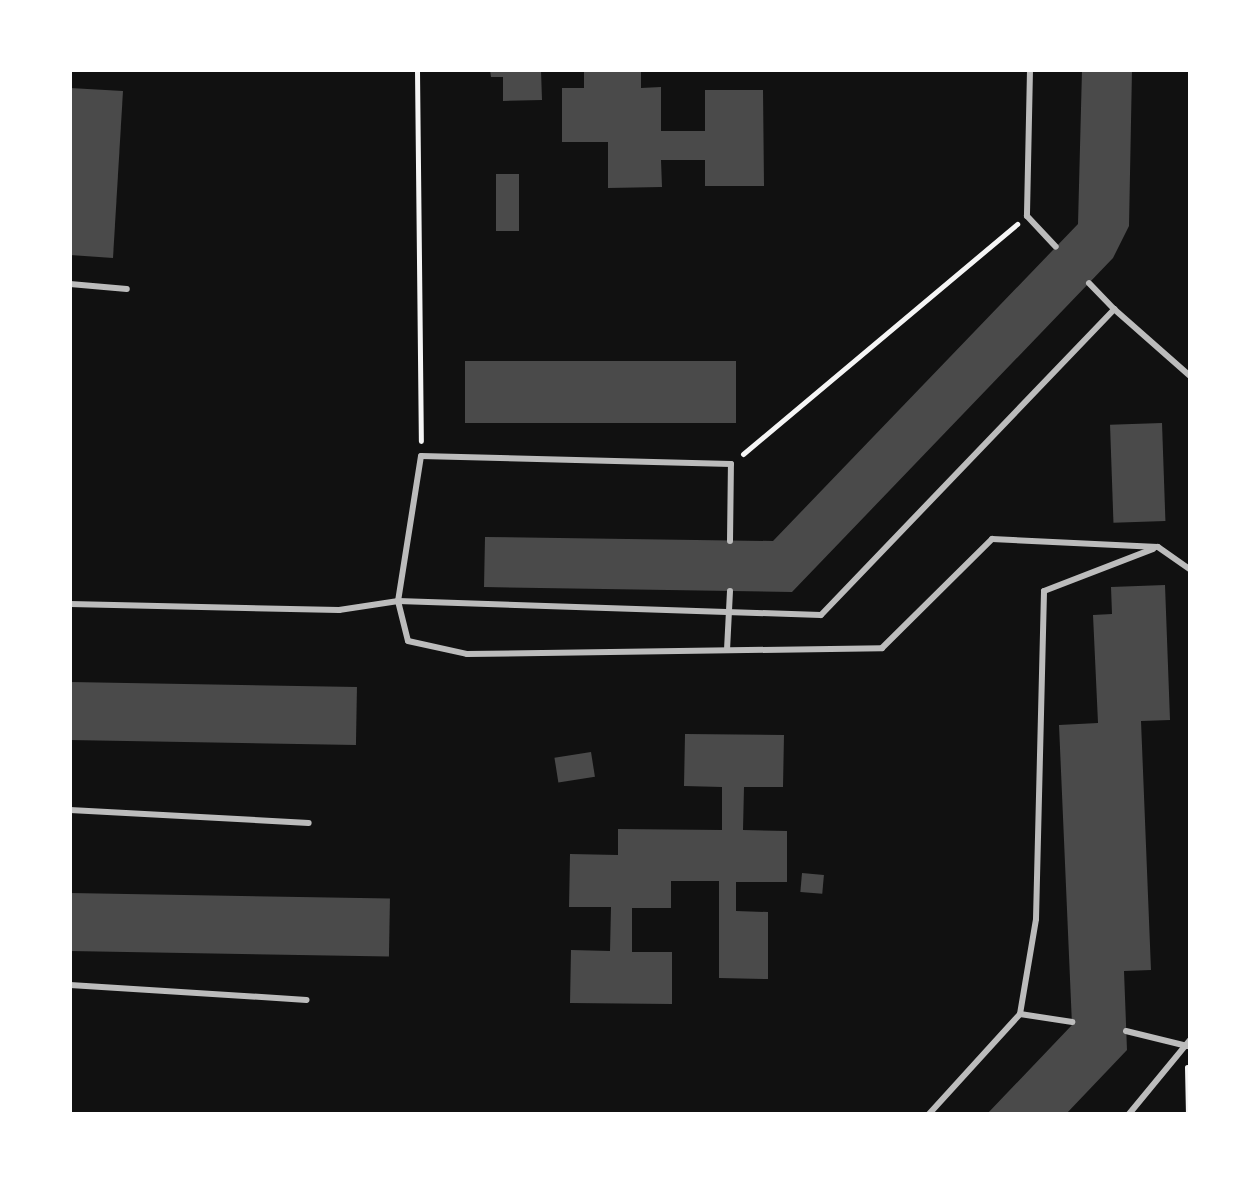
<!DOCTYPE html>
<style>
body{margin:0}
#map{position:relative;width:1260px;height:1184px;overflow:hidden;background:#111;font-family:Barlow,sans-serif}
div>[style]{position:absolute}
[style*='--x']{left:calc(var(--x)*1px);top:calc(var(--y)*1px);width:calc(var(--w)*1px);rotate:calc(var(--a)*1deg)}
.building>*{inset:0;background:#4a4a4a;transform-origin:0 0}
.path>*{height:5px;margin:-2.5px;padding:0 2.5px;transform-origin:2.5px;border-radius:2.5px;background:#f5f5f5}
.service>*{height:6px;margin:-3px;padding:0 3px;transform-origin:3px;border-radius:3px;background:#bcbcbc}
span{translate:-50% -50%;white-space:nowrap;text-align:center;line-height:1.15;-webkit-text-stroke:6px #fff;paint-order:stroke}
.frame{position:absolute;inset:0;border:72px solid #fff;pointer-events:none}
</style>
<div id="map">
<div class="building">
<i style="clip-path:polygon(490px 70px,541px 70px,542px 100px,503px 101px,503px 77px,491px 77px)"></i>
<i style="clip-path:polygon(584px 70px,641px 70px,641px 88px,661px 87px,661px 131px,705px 131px,705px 90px,763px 90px,764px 186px,705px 186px,705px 160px,661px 160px,662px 187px,608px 188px,608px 142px,562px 142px,562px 88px,584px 88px)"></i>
<i style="clip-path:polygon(1082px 70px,1132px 70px,1129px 226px,1113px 258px,792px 592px,484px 587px,485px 537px,773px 541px,1078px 224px)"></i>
<i style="clip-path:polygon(70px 88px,123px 91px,113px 258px,70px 255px)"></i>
<i style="left:496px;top:174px;width:23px;height:57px"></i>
<i style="left:736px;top:361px;width:62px;height:271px;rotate:90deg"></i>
<i style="left:1162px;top:423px;width:98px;height:52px;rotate:88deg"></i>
<i style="clip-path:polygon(1165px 585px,1170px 720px,1141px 721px,1151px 970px,1124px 971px,1127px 1050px,1066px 1114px,987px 1114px,1072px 1025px,1059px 725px,1098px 723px,1093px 615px,1112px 614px,1111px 587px)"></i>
<i style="left:70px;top:682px;width:287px;height:58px;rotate:1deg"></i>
<i style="clip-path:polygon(685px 734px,784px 735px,783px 787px,744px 787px,743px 830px,787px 831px,787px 882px,736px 882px,736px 911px,768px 912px,768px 979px,719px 978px,719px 881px,671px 881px,671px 908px,632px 908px,632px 952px,672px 952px,672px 1004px,570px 1003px,571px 950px,610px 951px,611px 907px,569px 907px,570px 854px,618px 855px,618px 829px,722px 830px,722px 787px,684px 786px)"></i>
<i style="left:591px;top:752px;width:25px;height:37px;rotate:81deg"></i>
<i style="left:802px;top:873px;width:22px;height:19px;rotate:5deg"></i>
<i style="left:70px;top:893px;width:320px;height:58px;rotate:1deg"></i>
</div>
<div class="path">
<i style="--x:417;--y:70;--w:371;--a:89.4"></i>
<i style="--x:743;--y:454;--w:358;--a:-40"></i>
<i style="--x:1187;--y:1067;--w:47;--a:88.8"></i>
</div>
<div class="service">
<i style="--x:1030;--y:70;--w:146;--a:91.2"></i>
<i style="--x:1027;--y:216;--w:42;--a:46.9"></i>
<i style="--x:70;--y:284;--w:57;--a:5"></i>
<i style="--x:1114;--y:309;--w:101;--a:41.4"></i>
<i style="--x:730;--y:541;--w:77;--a:-89.3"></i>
<i style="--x:731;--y:464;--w:310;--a:-178.5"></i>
<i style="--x:421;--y:456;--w:147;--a:99"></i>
<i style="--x:398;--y:601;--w:41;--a:76"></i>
<i style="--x:408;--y:641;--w:60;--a:12.4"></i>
<i style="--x:467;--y:654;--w:415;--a:-0.8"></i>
<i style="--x:882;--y:648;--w:155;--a:-44.7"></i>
<i style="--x:992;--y:539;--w:166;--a:2.8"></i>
<i style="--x:1158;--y:547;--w:39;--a:35"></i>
<i style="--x:70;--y:604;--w:269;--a:1.3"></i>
<i style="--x:339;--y:610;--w:60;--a:-8.7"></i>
<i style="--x:398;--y:601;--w:423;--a:1.9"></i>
<i style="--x:821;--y:615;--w:424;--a:-46.2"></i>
<i style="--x:1114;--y:309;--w:36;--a:-134"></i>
<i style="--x:727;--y:650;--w:59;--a:-87.1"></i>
<i style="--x:70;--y:810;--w:239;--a:3.1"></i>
<i style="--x:70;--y:985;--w:237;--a:3.6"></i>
<i style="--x:1020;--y:1014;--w:53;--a:8.7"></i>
<i style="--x:1126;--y:1031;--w:63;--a:13.8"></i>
<i style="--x:929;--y:1114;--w:135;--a:-47.7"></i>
<i style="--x:1020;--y:1014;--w:96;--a:-80.4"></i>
<i style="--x:1036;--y:919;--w:328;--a:-88.6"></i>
<i style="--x:1044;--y:591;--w:117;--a:-21.1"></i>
<i style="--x:1129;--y:1114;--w:96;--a:-50.5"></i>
</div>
<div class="frame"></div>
</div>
